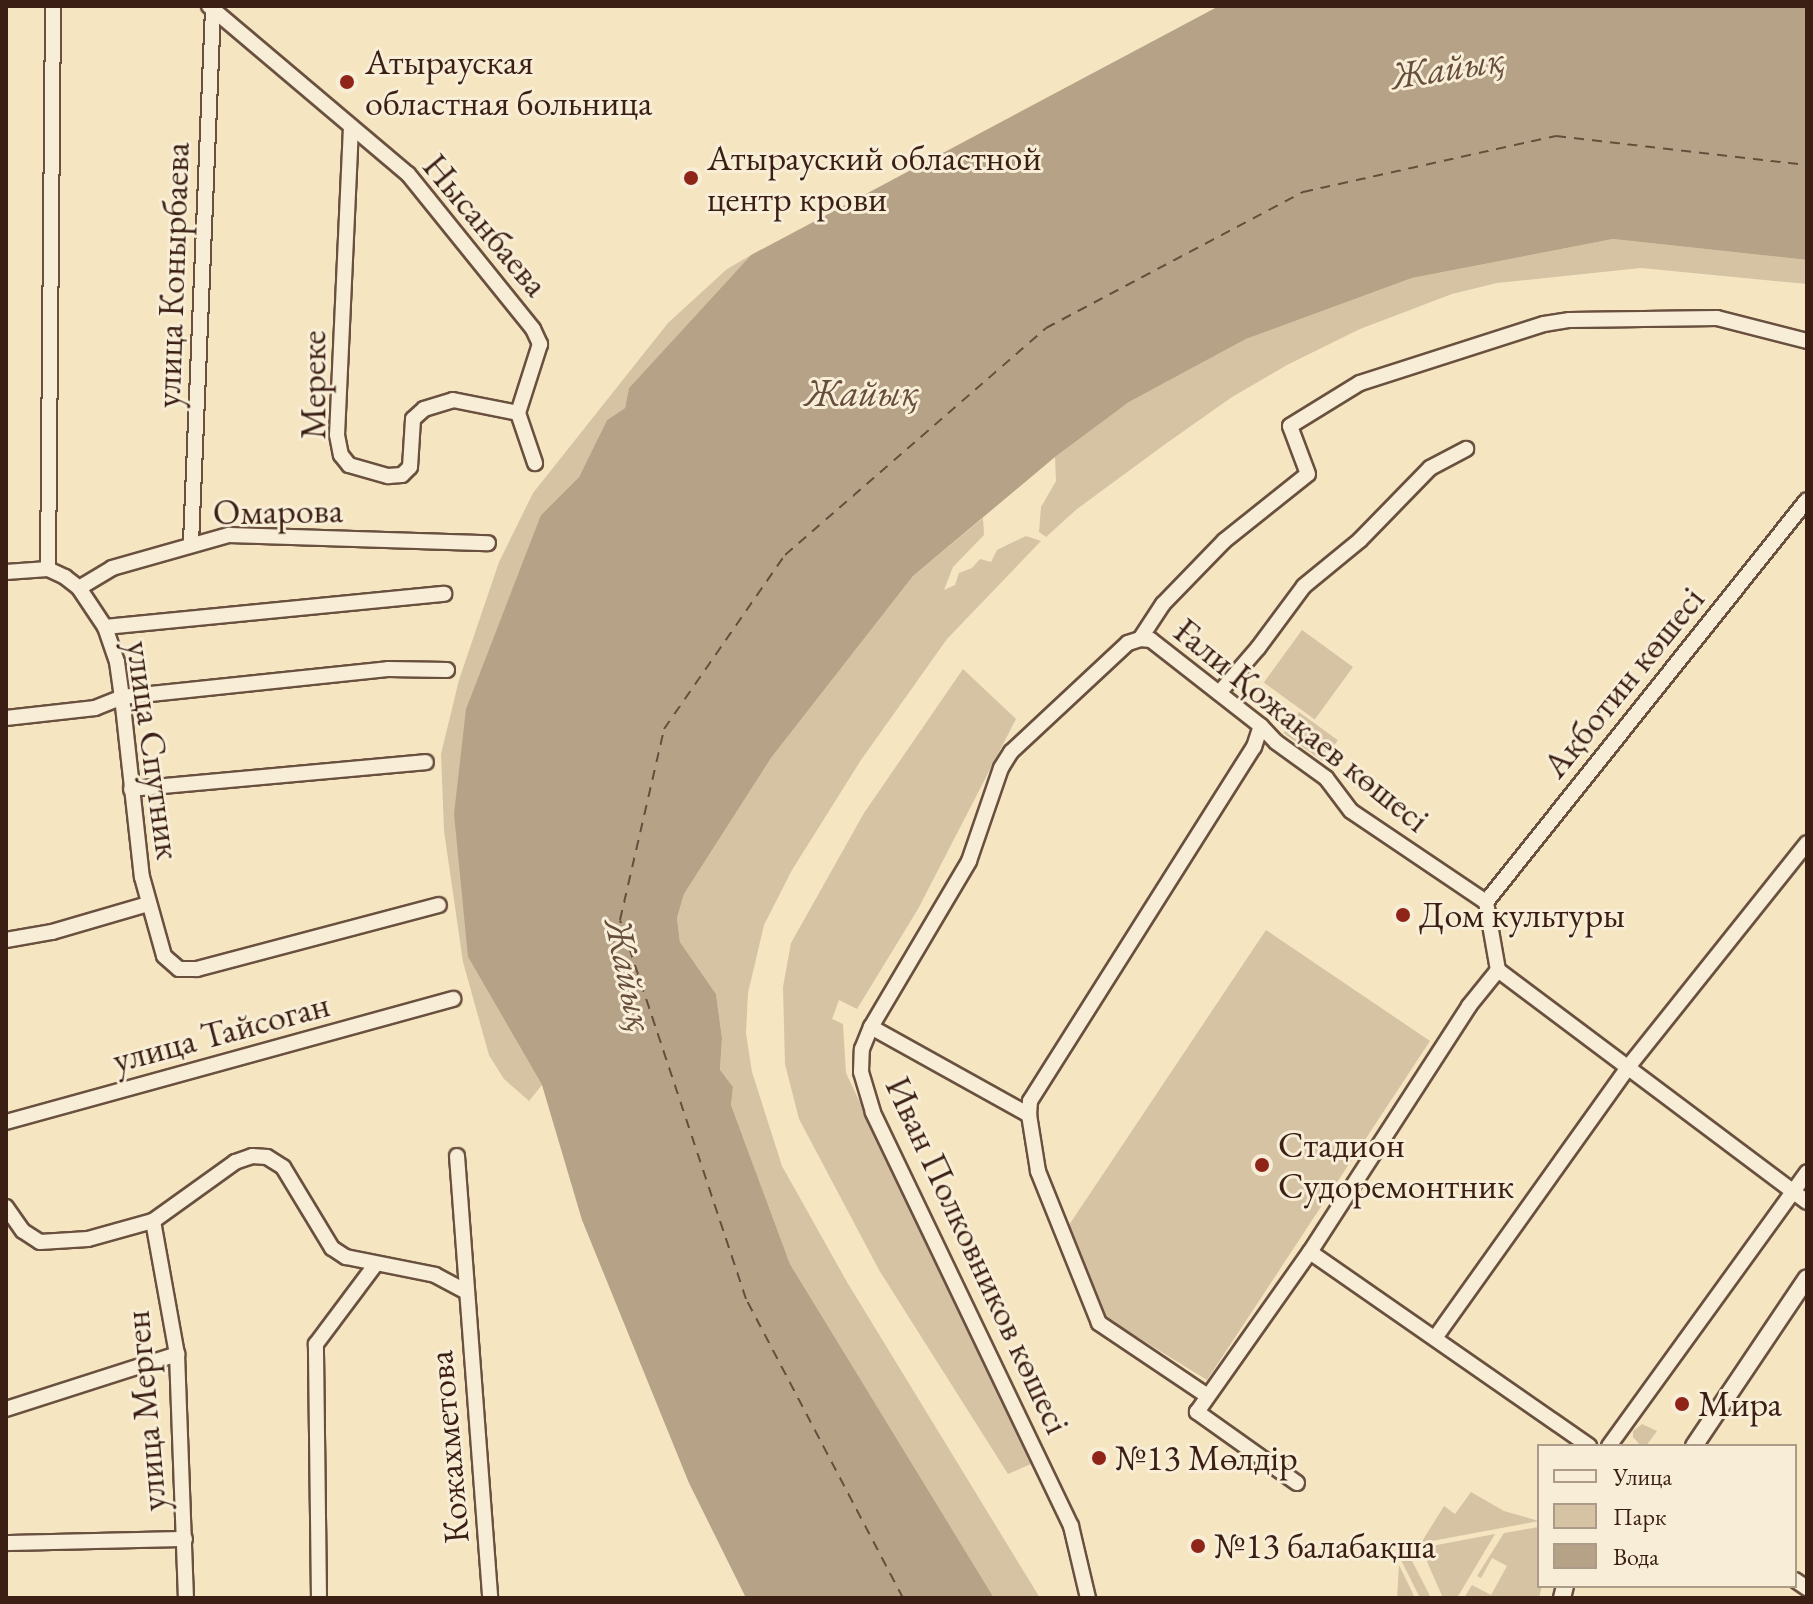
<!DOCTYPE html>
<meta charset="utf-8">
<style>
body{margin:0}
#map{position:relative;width:1813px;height:1604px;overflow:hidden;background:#f5e5c1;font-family:"EB Garamond",serif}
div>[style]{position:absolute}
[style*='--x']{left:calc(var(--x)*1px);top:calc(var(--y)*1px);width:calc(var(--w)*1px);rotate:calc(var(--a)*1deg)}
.green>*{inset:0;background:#d6c3a4;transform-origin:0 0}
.water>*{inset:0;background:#b6a286}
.ferry>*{height:2px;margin-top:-1px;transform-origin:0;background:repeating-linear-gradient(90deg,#674d3c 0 10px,transparent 0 18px)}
.roads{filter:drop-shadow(2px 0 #6a503f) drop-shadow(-2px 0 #6a503f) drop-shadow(0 2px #6a503f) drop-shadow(0 -2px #6a503f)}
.minor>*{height:14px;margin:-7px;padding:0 7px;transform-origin:7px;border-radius:7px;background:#f8eed7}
.tertiary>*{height:16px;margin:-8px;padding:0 8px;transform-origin:8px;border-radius:8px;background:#f8eed7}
.dots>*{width:22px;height:22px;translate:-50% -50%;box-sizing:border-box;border:4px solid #f8eed7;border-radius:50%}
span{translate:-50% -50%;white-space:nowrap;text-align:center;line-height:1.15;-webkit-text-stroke:6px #f8eed7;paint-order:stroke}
.poi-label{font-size:36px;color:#3c1f14}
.left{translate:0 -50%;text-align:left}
.street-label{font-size:36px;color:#3c1f14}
.water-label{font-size:38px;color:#674d3c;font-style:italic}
.frame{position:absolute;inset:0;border:8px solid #3c1f14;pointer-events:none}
.legend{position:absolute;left:1537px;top:1444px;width:260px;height:144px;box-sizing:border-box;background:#f8eed7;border:2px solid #ad9b89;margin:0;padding:10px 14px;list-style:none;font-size:24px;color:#3c1f14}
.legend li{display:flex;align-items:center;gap:16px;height:40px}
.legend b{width:40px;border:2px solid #ad9b89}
</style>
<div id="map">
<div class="green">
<i style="clip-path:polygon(1613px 239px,1807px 260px,1807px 284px,1641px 268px,1497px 283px,1452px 294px,1360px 329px,1287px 365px,1232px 397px,1164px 445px,1077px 509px,1046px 537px,1039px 532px,1041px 507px,1056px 481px,1055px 457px,1129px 402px,1246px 339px,1412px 278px)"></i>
<i style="clip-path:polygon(751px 255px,629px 388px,625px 408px,607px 420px,579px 477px,541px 515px,468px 957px,542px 1085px,529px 1101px,504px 1079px,489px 1055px,463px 962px,444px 831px,441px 754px,459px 680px,499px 562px,533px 493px,668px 323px,727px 269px)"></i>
<i style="clip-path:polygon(983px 518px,984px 535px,953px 567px,944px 590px,955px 585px,959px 573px,972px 568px,980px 559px,991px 562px,997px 550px,1007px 545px,1026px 536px,1041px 541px,947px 639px,861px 760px,792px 870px,764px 925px,748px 993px,746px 1033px,752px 1072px,782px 1166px,847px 1282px,1040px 1598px,994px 1598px,790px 1264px,731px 1105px,733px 1087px,720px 1071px,722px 1038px,716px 994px,680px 942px,677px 918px,684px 894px,771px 758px,913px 576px)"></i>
<i style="left:1302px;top:630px;width:63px;height:65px;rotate:36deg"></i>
<i style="clip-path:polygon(963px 669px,1016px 719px,918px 909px,857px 1009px,839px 1000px,832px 1019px,843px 1024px,846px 1073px,1031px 1464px,1008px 1474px,879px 1270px,799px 1119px,785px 1064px,783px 987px,791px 943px,864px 813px)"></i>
<i style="left:1299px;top:712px;width:48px;height:26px;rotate:36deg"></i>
<i style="clip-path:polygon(1266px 930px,1430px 1041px,1207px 1380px,1103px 1316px,1067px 1228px)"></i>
<i style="clip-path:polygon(1642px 1424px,1657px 1431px,1646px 1446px,1641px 1446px,1633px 1437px,1633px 1431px)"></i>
<i style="clip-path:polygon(1471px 1492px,1504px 1511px,1539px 1521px,1421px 1543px,1444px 1506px,1455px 1514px)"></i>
<i style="clip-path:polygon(1539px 1527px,1542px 1586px,1539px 1598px,1464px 1598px,1472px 1585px,1491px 1595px,1507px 1566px,1492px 1558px,1481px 1578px,1477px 1576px,1504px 1533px)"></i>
<i style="clip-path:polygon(1495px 1534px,1457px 1598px,1443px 1598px,1421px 1548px)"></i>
<i style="clip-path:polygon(1408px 1553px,1431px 1598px,1420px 1598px,1399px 1556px)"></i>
<i style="clip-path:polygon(1399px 1565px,1415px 1598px,1397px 1598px)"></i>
</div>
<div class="water">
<i style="clip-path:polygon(1219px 6px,1807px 6px,1807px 260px,1613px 239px,1412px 278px,1246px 339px,1129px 402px,1055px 457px,913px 576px,771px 758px,684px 894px,677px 918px,680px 942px,716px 994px,722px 1038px,720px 1070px,733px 1087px,731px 1105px,790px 1264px,994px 1598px,746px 1598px,689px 1483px,582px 1220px,542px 1085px,468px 957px,454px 814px,466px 709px,541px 515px,579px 477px,607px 420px,625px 408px,629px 388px,751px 255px)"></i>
</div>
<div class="ferry">
<i style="--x:903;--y:1598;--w:338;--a:-117.7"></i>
<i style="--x:746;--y:1299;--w:399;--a:-108.4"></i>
<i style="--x:620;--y:920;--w:196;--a:-77"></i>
<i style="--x:664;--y:729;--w:212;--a:-55.2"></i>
<i style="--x:785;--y:555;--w:346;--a:-41"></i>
<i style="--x:1046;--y:328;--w:291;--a:-27.9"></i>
<i style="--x:1303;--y:192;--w:259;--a:-12.5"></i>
<i style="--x:1556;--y:136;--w:253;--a:6.6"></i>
</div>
<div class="roads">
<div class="minor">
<i style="--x:209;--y:6;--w:260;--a:40.2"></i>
<i style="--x:408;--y:174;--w:199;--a:51.1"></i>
<i style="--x:533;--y:329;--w:17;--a:65"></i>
<i style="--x:540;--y:344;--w:72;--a:107.7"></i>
<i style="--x:518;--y:413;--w:53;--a:71.2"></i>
<i style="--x:351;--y:127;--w:308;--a:92.6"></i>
<i style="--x:337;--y:435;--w:20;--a:79"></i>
<i style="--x:341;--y:455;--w:13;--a:51"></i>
<i style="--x:349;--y:465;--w:41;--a:15.8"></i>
<i style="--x:388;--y:476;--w:14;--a:-4"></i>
<i style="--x:402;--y:475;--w:11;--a:-45"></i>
<i style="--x:410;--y:467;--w:48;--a:-86.4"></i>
<i style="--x:413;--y:419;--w:15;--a:-42"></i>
<i style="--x:424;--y:409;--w:30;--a:-17"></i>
<i style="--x:453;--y:400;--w:66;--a:11.3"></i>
<i style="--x:191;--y:543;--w:533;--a:-87.64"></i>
<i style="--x:48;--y:569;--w:563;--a:-89.49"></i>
<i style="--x:6;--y:572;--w:42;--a:-4.1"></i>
<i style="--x:48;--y:569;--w:19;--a:25"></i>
<i style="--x:65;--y:577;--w:18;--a:38"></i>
<i style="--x:79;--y:588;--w:47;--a:56.3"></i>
<i style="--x:105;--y:627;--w:37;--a:71"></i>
<i style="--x:117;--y:662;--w:35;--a:82"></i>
<i style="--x:122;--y:697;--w:181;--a:83.7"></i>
<i style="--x:142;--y:877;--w:82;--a:74.4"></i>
<i style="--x:164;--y:956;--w:20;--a:41"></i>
<i style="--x:179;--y:969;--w:18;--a:0"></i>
<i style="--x:197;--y:969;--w:250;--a:-14.8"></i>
<i style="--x:79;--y:588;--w:39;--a:-31"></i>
<i style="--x:112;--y:568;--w:122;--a:-15.8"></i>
<i style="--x:229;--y:535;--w:259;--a:1.8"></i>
<i style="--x:105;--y:627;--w:341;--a:-5.6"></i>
<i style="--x:1140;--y:639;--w:11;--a:5"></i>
<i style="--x:1151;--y:640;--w:140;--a:38"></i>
<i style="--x:1261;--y:726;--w:22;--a:47"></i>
<i style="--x:1276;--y:742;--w:62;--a:35.8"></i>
<i style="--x:1326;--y:778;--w:41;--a:52.9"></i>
<i style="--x:1351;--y:811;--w:163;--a:34"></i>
<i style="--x:1486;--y:902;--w:69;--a:80"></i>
<i style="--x:1498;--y:970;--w:386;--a:36.9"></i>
<i style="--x:1140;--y:639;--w:42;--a:-56.7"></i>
<i style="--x:1163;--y:604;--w:88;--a:-45.9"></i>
<i style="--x:1224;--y:541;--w:107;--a:-38.6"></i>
<i style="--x:1308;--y:474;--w:51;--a:-110.6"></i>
<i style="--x:1290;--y:426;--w:82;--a:-31.6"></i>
<i style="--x:1360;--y:383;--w:193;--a:-17.8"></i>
<i style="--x:1544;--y:324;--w:26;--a:-9"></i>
<i style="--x:1570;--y:320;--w:147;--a:-0.8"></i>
<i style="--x:1717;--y:318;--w:93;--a:14.3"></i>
<i style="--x:1219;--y:693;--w:60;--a:-49.1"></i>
<i style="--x:1258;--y:648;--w:77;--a:-53.4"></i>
<i style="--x:1304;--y:586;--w:72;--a:-39.4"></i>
<i style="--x:1360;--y:540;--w:100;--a:-45.8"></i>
<i style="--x:1430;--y:468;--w:41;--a:-27.8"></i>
<i style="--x:6;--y:718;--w:90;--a:-6.4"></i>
<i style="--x:95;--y:708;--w:29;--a:-22"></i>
<i style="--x:122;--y:697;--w:267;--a:-6"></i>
<i style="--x:388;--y:669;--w:59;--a:1"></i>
<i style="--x:131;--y:789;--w:296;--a:-5.2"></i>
<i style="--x:1486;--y:902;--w:514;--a:-51.39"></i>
<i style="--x:6;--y:940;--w:47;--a:-9.9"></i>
<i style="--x:52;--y:932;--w:100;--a:-16.3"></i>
<i style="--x:871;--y:1027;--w:181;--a:29.1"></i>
<i style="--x:6;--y:1122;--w:464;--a:-15.4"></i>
<i style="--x:457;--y:1156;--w:443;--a:85.7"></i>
<i style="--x:6;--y:1207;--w:29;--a:55"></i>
<i style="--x:23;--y:1231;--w:20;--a:33"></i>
<i style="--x:40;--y:1242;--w:48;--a:-3.6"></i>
<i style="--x:88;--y:1239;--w:67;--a:-15.5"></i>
<i style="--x:153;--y:1221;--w:101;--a:-35.7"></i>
<i style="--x:235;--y:1162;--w:18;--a:-19"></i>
<i style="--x:252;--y:1156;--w:15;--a:4"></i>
<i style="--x:267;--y:1157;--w:19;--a:32"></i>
<i style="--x:283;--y:1167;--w:95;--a:58.8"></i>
<i style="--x:332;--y:1248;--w:17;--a:33"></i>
<i style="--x:346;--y:1257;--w:91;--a:11.4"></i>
<i style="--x:435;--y:1275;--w:34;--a:28"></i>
<i style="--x:153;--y:1221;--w:135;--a:79.8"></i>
<i style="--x:177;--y:1354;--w:244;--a:87.9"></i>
<i style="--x:1310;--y:1252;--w:340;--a:34.8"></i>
<i style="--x:1435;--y:1338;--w:334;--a:-54.5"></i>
<i style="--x:1629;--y:1066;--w:285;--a:-51.4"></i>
<i style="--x:1206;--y:1395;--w:129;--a:-146.1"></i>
<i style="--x:1099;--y:1323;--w:164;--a:-111.9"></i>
<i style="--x:1038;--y:1171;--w:57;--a:-99.1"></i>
<i style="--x:1029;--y:1115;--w:14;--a:-86"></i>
<i style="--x:1030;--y:1101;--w:419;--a:-57.7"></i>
<i style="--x:1254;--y:747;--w:22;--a:-72"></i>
<i style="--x:6;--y:1409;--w:180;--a:-17.8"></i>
<i style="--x:1609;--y:1446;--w:338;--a:-54.1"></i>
<i style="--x:1297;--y:1483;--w:123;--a:-144.6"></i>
<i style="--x:1197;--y:1412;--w:196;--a:-54.8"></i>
<i style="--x:1310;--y:1252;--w:293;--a:-57.1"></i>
<i style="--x:1469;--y:1006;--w:46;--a:-51.1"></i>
<i style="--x:6;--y:1543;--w:179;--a:-1.3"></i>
<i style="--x:1795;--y:1580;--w:14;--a:34"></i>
<i style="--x:319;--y:1598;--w:254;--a:-90.7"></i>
<i style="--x:316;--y:1344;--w:99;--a:-53.2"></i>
<i style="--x:1088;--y:1598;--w:74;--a:-103.3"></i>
<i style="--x:1071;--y:1526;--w:459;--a:-115.6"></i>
<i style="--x:873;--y:1112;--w:42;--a:-106.7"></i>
<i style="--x:861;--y:1072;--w:23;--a:-88"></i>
<i style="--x:862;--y:1049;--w:24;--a:-68"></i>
<i style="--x:871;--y:1027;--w:193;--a:-59.4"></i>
<i style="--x:969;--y:861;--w:98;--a:-71"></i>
<i style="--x:1001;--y:768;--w:19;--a:-58"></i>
<i style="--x:1011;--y:752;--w:160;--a:-43"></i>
<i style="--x:1128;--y:643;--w:13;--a:-18"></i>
</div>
<div class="tertiary">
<i style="--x:1694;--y:1446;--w:202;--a:-56.1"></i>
<i style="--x:1562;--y:1598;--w:12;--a:-76"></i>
</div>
</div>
<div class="dots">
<i style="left:347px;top:82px;background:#8f2418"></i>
<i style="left:691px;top:178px;background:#8f2418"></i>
<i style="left:1403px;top:915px;background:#8f2418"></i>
<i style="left:1262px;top:1165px;background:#8f2418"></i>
<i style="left:1682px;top:1404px;background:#8f2418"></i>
<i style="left:1099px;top:1458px;background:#8f2418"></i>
<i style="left:1198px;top:1546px;background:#8f2418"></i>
</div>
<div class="poi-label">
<span class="left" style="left:365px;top:82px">Атырауская<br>областная больница</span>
<span class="left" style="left:707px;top:178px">Атырауский областной<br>центр крови</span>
<span class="left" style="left:1419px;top:915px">Дом культуры</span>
<span class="left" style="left:1278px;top:1165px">Стадион<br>Судоремонтник</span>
<span class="left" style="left:1698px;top:1404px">Мира</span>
<span class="left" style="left:1115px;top:1458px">№13 Мөлдiр</span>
<span class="left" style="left:1214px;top:1546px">№13 балабақша</span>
</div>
<div class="street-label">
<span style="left:486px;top:225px;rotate:50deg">Нысанбаева</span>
<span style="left:172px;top:275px;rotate:-88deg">улица Конырбаева</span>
<span style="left:313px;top:385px;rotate:-90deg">Мереке</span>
<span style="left:278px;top:511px;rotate:-1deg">Омарова</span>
<span style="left:1623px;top:682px;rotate:-51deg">Ақботин көшесі</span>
<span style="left:1302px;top:725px;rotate:39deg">Ғали Қожақаев көшесі</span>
<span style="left:154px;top:750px;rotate:82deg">улица Спутник</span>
<span style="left:221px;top:1032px;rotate:-15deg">улица Тайсоган</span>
<span style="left:978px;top:1255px;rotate:65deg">Иван Полковников көшесі</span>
<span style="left:145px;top:1411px;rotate:-95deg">улица Мерген</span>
<span style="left:448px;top:1447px;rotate:-95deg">Кожахметова</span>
</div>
<div class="water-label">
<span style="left:1448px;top:67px;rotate:-9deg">Жайық</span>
<span style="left:862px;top:392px">Жайық</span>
<span style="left:630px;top:975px;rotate:78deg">Жайық</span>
</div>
<div class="frame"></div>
<ul class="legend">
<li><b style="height:10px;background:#f8eed7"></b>Улица</li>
<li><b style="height:22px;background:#d6c3a4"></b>Парк</li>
<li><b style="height:22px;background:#b6a286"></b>Вода</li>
</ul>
</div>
